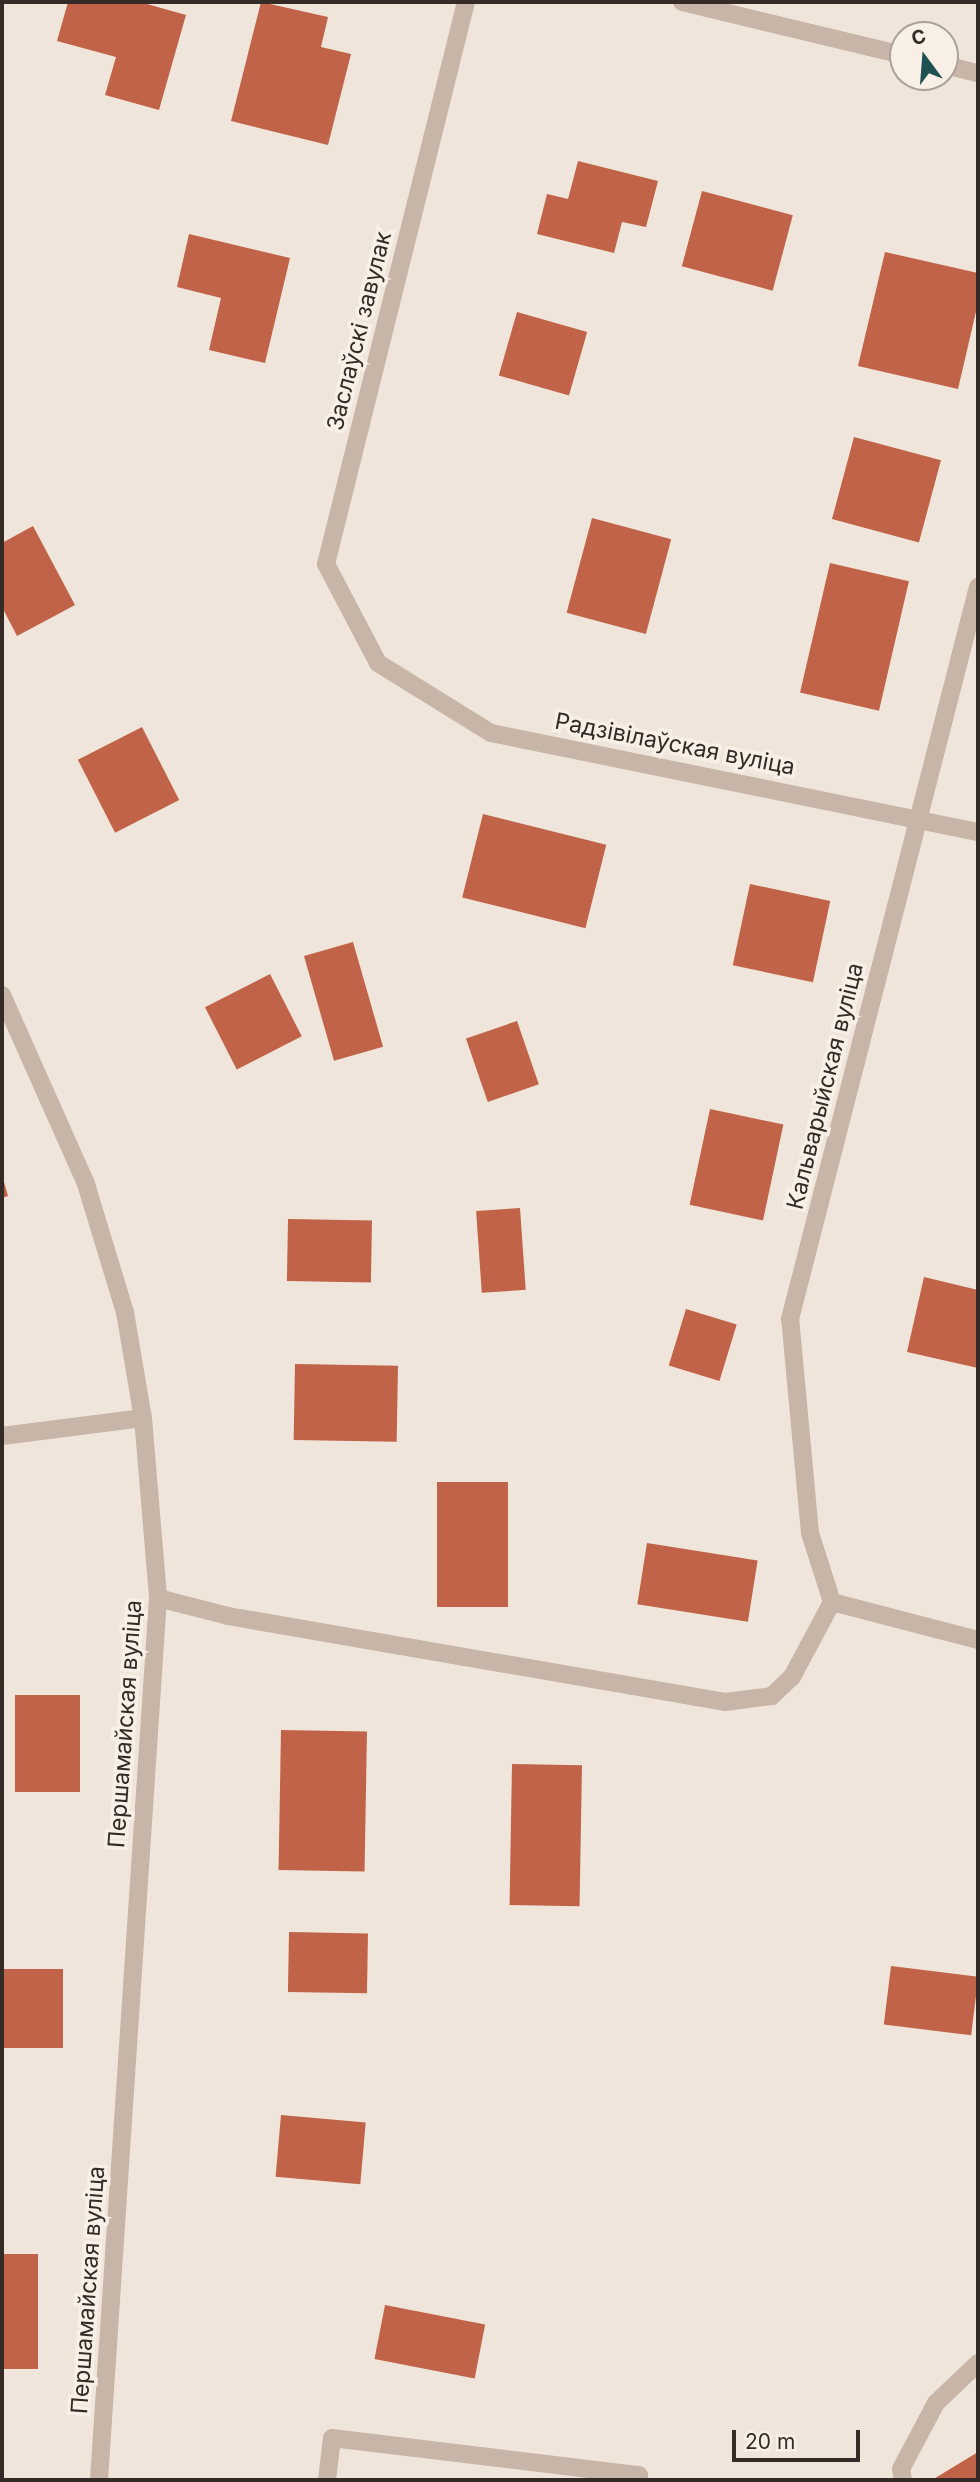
<!DOCTYPE html>
<meta charset="utf-8">
<style>
body{margin:0}
#map{position:relative;width:980px;height:2482px;overflow:hidden;background:#f0e5da;font-family:Inter,sans-serif}
div>[style]{position:absolute}
[style*='--x']{left:calc(var(--x)*1px);top:calc(var(--y)*1px);width:calc(var(--w)*1px);rotate:calc(var(--a)*1deg)}
.building>*{inset:0;background:#c06348;transform-origin:0 0}
.minor>*{height:18px;margin:-9px;padding:0 9px;transform-origin:9px;border-radius:9px;background:#c7b5a7}
span{translate:-50% -50%;white-space:nowrap;text-align:center;line-height:1.15;-webkit-text-stroke:7px #f8efe6;paint-order:stroke}
.street-label{font-size:23px;color:#342b27}
.frame{position:absolute;inset:0;border:4px solid #342b27;pointer-events:none}
.north{position:absolute;left:889px;top:21px;width:70px;height:70px;box-sizing:border-box;background:#f8efe6;border:2px solid #aaa19a;border-radius:50%;rotate:344deg;font-size:19px;font-weight:700;line-height:28px;text-align:center;color:#342b27}
.north::after{content:'';display:block;margin:auto;width:24px;height:32px;background:#1f5153;clip-path:polygon(50% 0,100% 100%,50% 72%,0 100%)}
.scale{position:absolute;left:732px;top:2430px;width:128px;height:32px;box-sizing:border-box;border:4px solid #342b27;border-top:0;padding-left:9px;font-size:21px;line-height:24px;white-space:nowrap;color:#342b27;-webkit-text-stroke:5px #f8efe6;paint-order:stroke}
</style>
<div id="map">
<div class="building">
<i style="clip-path:polygon(68px 2px,140px 2px,186px 15px,159px 110px,105px 95px,116px 57px,57px 41px)"></i>
<i style="clip-path:polygon(261px 2px,328px 17px,321px 47px,351px 54px,328px 145px,231px 121px)"></i>
<i style="clip-path:polygon(578px 161px,658px 181px,646px 227px,622px 222px,614px 253px,537px 234px,547px 194px,568px 199px)"></i>
<i style="left:702px;top:191px;width:94px;height:78px;rotate:15deg"></i>
<i style="clip-path:polygon(189px 234px,290px 258px,265px 363px,209px 350px,221px 298px,177px 287px)"></i>
<i style="clip-path:polygon(885px 252px,978px 273px,978px 303px,958px 389px,858px 366px)"></i>
<i style="left:517px;top:312px;width:73px;height:66px;rotate:16deg"></i>
<i style="left:854px;top:437px;width:90px;height:85px;rotate:15deg"></i>
<i style="left:592px;top:518px;width:82px;height:98px;rotate:15deg"></i>
<i style="clip-path:polygon(33px 526px,75px 605px,17px 636px,2px 607px,2px 543px)"></i>
<i style="left:830px;top:563px;width:81px;height:133px;rotate:13deg"></i>
<i style="left:142px;top:727px;width:82px;height:72px;rotate:63deg"></i>
<i style="left:483px;top:814px;width:127px;height:86px;rotate:14deg"></i>
<i style="left:750px;top:884px;width:82px;height:83px;rotate:12deg"></i>
<i style="left:353px;top:942px;width:109px;height:51px;rotate:74deg"></i>
<i style="left:270px;top:974px;width:70px;height:73px;rotate:63deg"></i>
<i style="left:517px;top:1021px;width:67px;height:54px;rotate:71deg"></i>
<i style="left:710px;top:1109px;width:75px;height:98px;rotate:12deg"></i>
<i style="clip-path:polygon(2px 1175px,8px 1196px,2px 1198px)"></i>
<i style="left:520px;top:1208px;width:82px;height:44px;rotate:86deg"></i>
<i style="left:288px;top:1219px;width:84px;height:62px;rotate:1deg"></i>
<i style="clip-path:polygon(924px 1277px,978px 1290px,978px 1368px,907px 1352px)"></i>
<i style="left:686px;top:1309px;width:53px;height:59px;rotate:17deg"></i>
<i style="left:295px;top:1364px;width:103px;height:76px;rotate:1deg"></i>
<i style="left:508px;top:1482px;width:125px;height:71px;rotate:90deg"></i>
<i style="left:647px;top:1543px;width:112px;height:62px;rotate:9deg"></i>
<i style="left:15px;top:1695px;width:65px;height:97px"></i>
<i style="left:281px;top:1730px;width:86px;height:140px;rotate:1deg"></i>
<i style="left:512px;top:1764px;width:70px;height:141px;rotate:1deg"></i>
<i style="left:289px;top:1932px;width:79px;height:60px;rotate:1deg"></i>
<i style="left:891px;top:1966px;width:88px;height:59px;rotate:7deg"></i>
<i style="left:2px;top:1969px;width:61px;height:79px"></i>
<i style="left:281px;top:2115px;width:85px;height:62px;rotate:5deg"></i>
<i style="left:2px;top:2254px;width:36px;height:115px"></i>
<i style="left:385px;top:2305px;width:102px;height:55px;rotate:11deg"></i>
<i style="clip-path:polygon(978px 2452px,978px 2480px,932px 2480px)"></i>
</div>
<div class="minor">
<i style="--x:466;--y:2;--w:579;--a:103.99"></i>
<i style="--x:326;--y:564;--w:112;--a:62.3"></i>
<i style="--x:378;--y:663;--w:133;--a:31.8"></i>
<i style="--x:491;--y:733;--w:497;--a:11.5"></i>
<i style="--x:682;--y:2;--w:227;--a:13.5"></i>
<i style="--x:945;--y:65;--w:34;--a:14"></i>
<i style="--x:2;--y:995;--w:207;--a:66"></i>
<i style="--x:86;--y:1184;--w:134;--a:73.1"></i>
<i style="--x:125;--y:1312;--w:108;--a:80.4"></i>
<i style="--x:143;--y:1418;--w:181;--a:85.2"></i>
<i style="--x:158;--y:1598;--w:884;--a:93.83"></i>
<i style="--x:2;--y:1436;--w:142;--a:-7.3"></i>
<i style="--x:158;--y:1598;--w:72;--a:14.4"></i>
<i style="--x:228;--y:1616;--w:504;--a:9.82"></i>
<i style="--x:725;--y:1702;--w:47;--a:-7.3"></i>
<i style="--x:772;--y:1696;--w:28;--a:-44"></i>
<i style="--x:792;--y:1677;--w:85;--a:-61.9"></i>
<i style="--x:832;--y:1602;--w:72;--a:-107.7"></i>
<i style="--x:810;--y:1533;--w:215;--a:-95.3"></i>
<i style="--x:790;--y:1319;--w:756;--a:-75.6"></i>
<i style="--x:832;--y:1602;--w:151;--a:14.6"></i>
<i style="--x:327;--y:2480;--w:42;--a:-83.2"></i>
<i style="--x:332;--y:2438;--w:309;--a:6.9"></i>
<i style="--x:639;--y:2475;--w:5;--a:90"></i>
<i style="--x:903;--y:2480;--w:11;--a:-100"></i>
<i style="--x:901;--y:2469;--w:75;--a:-62.1"></i>
<i style="--x:936;--y:2403;--w:58;--a:-43.6"></i>
</div>
<div class="street-label">
<span style="left:359px;top:331px;rotate:-76deg">Заслаўскі завулак</span>
<span style="left:675px;top:744px;rotate:11deg">Радзівілаўская вуліца</span>
<span style="left:825px;top:1086px;rotate:-76deg">Кальварыйская вуліца</span>
<span style="left:125px;top:1724px;rotate:-86deg">Першамайская вуліца</span>
<span style="left:88px;top:2290px;rotate:-86deg">Першамайская вуліца</span>
</div>
<div class="frame"></div>
<div class="north">С</div>
<div class="scale">20 m</div>
</div>
